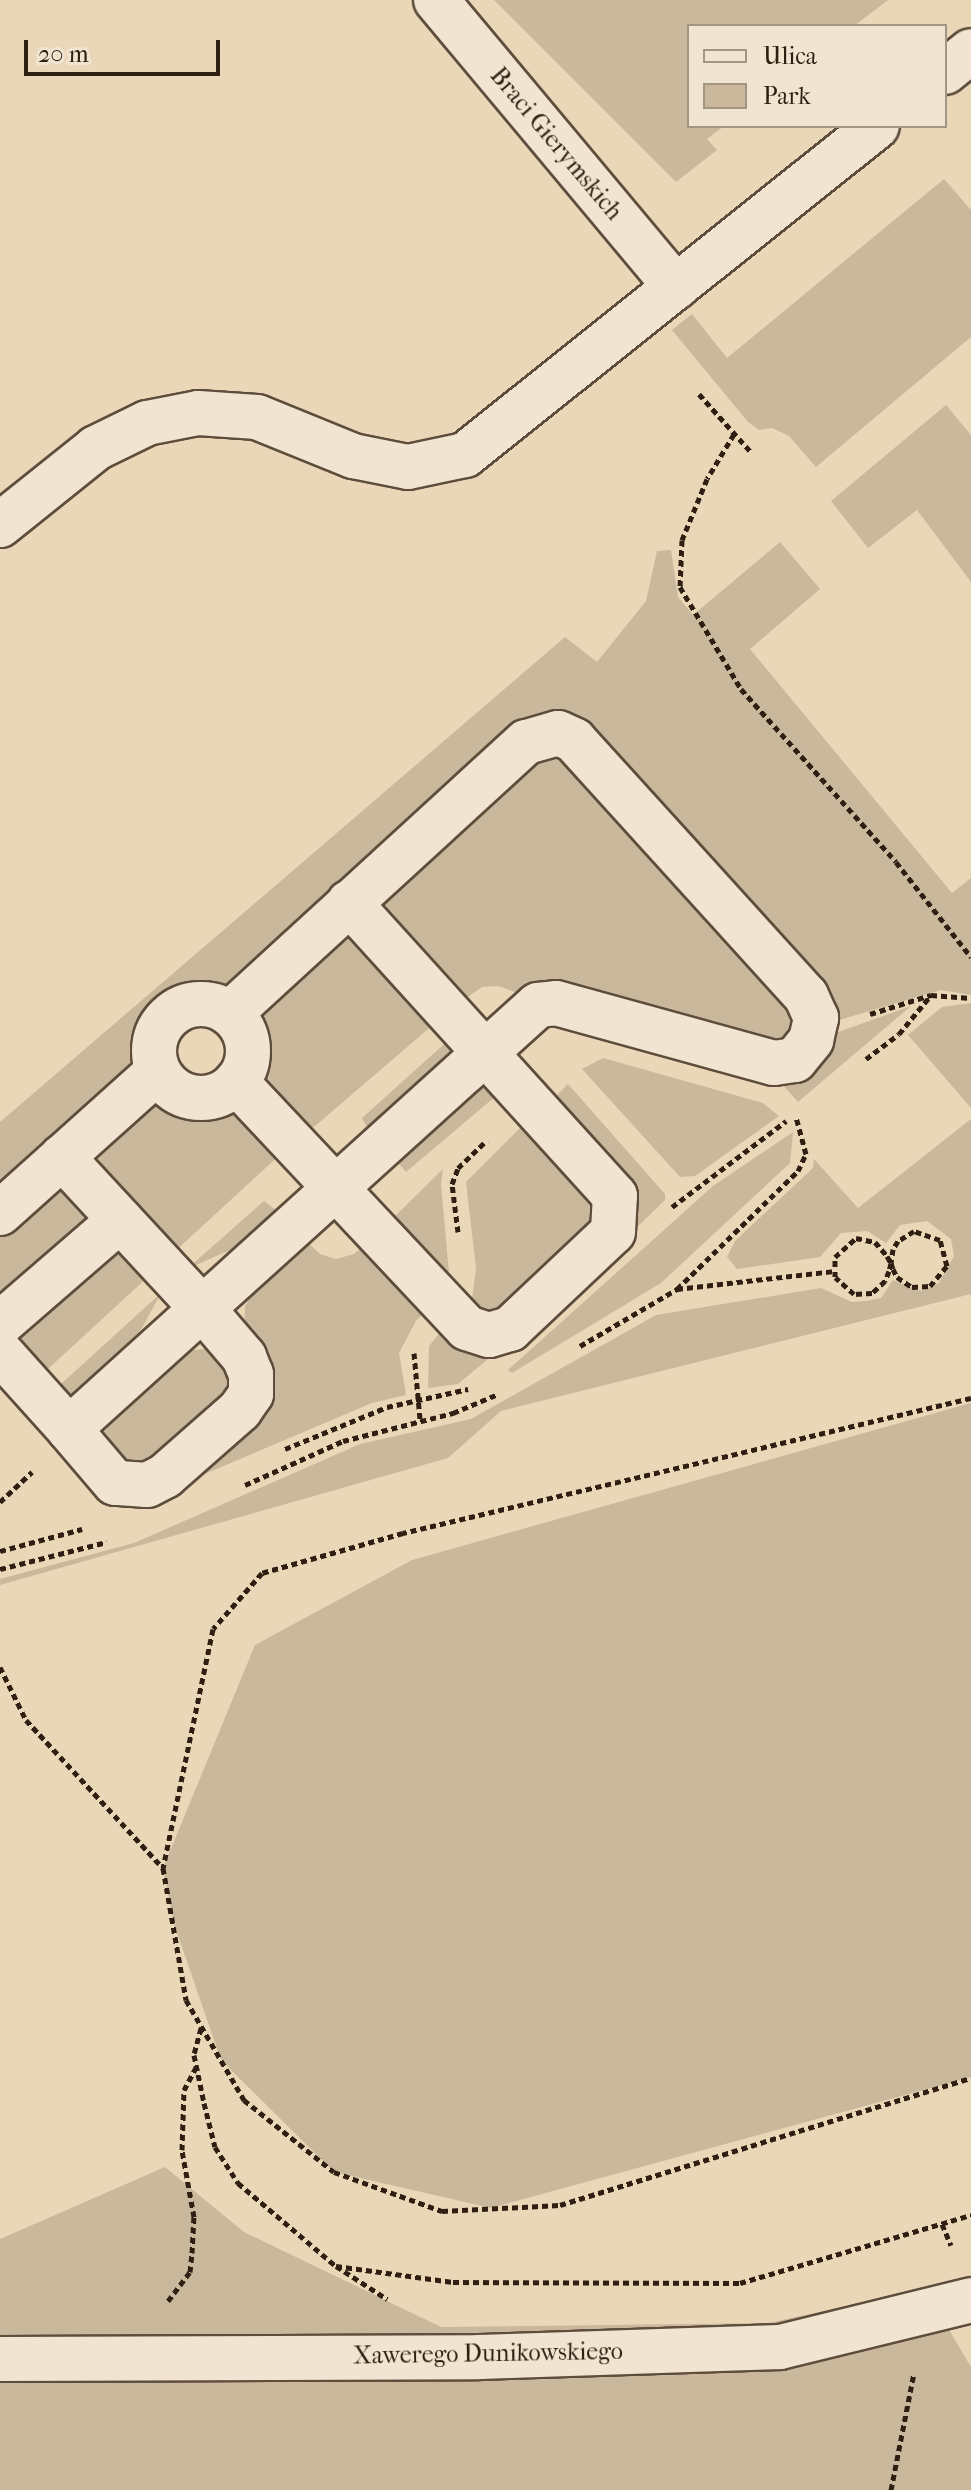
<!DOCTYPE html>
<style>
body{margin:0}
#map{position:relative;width:971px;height:2490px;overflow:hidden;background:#ead7b8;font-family:"IM FELL French Canon",serif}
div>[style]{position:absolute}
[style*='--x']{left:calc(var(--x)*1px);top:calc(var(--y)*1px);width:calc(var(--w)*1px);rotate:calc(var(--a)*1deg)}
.green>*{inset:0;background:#cab89c}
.path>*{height:5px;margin-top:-2.5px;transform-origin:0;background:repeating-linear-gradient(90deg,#2f1f12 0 6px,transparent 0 10px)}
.roads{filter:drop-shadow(2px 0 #5e4d3c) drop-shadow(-2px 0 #5e4d3c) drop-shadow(0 2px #5e4d3c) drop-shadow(0 -2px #5e4d3c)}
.minor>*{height:44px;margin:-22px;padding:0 22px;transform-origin:22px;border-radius:22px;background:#f1e5d1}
.minor>.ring{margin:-22px;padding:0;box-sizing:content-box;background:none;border:44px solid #f1e5d1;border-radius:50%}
span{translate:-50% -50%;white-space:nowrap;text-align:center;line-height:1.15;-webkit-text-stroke:6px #f1e5d1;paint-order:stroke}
.street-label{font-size:24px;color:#2f1f12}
.legend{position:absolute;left:687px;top:24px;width:260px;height:104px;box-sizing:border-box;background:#f1e5d1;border:2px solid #a39685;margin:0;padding:10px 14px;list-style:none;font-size:24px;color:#2f1f12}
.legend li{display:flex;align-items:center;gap:16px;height:40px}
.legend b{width:40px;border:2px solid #a39685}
.scale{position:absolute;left:24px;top:40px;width:196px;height:36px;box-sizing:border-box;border:4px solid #2f1f12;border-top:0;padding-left:10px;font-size:24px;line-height:28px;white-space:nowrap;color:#2f1f12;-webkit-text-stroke:6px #f1e5d1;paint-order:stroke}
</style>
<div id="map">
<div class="green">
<i style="clip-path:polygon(494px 0,888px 0,854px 26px,689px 26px,689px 126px,724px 126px,707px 139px,717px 150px,676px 182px)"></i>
<i style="clip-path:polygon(944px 179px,971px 210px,971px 337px,816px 467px,789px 436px,772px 428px,759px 430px,748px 422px,672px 330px,692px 314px,727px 358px)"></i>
<i style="clip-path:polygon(946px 405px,971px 435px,971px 582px,917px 510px,868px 548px,831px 501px)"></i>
<i style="clip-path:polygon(780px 542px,820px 589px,750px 649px,952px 893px,971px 878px,971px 995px,941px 990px,829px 1023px,568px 721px,250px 969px,224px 987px,187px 986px,164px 994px,147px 1016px,134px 1072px,0 1193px,0 1122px,565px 637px,597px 662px,646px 601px,657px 551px,671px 550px,678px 597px,693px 615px)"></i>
<i style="clip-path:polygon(555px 749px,798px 1010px,788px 1046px,523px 1004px,515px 992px,498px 986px,482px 987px,462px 1001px,381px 913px,382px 900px,538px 753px)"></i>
<i style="clip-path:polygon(347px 933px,441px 1018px,314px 1127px,301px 1126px,263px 1078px,259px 1006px)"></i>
<i style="clip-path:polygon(971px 1003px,971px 1108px,908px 1035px,942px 1007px)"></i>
<i style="clip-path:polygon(911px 1006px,798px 1102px,780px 1082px,830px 1035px)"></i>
<i style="clip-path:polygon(452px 1037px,451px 1061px,372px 1137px,362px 1118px)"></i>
<i style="clip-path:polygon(603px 1058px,763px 1103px,779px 1116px,695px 1176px,680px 1177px,582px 1069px)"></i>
<i style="clip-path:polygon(475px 1081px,503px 1090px,406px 1172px,391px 1155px)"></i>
<i style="clip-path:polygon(568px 1084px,665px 1194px,665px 1200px,628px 1236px,550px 1102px)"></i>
<i style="clip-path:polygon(144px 1104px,248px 1110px,284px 1151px,172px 1254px,93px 1166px,94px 1157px)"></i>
<i style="clip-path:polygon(971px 1119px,971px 1294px,501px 1411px,448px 1458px,0 1585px,0 1579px,134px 1543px,360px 1444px,471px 1419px,656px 1315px,821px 1288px,852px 1302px,866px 1301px,881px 1298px,893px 1280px,921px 1291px,939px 1283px,954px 1256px,951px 1239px,927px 1221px,900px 1225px,886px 1243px,867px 1231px,841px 1233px,820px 1257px,737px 1269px,727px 1257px,735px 1241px,813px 1168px,814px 1159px,858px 1208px)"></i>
<i style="clip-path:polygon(527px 1121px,598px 1204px,594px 1223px,498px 1317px,462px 1307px,472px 1299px,476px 1268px,466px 1182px)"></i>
<i style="clip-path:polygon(793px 1132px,790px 1163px,661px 1283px,512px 1373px,508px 1370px,713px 1186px)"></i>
<i style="clip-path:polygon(443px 1169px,441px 1184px,450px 1284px,387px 1224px)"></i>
<i style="clip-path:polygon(62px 1189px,93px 1218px,0 1310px,0 1232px,48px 1190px)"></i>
<i style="clip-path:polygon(264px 1201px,282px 1215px,230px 1250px,187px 1269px)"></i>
<i style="clip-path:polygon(300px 1235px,320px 1254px,336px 1259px,354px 1254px,372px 1238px,433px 1303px,416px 1321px,399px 1353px,406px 1395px,372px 1403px,169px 1489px,242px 1426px,245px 1306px,269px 1267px)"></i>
<i style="clip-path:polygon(121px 1247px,150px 1275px,36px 1380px,18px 1357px,16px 1328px)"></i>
<i style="clip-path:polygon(161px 1293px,142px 1328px,112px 1365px,77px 1394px,50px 1394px)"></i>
<i style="clip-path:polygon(443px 1329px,512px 1339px,458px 1384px,428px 1388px,429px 1346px)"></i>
<i style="clip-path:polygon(203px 1349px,220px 1353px,236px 1385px,148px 1471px,129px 1473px,101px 1450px,98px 1427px,186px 1351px)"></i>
<i style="clip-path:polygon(971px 1403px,971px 2077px,491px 2208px,334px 2172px,221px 2060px,174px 1924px,163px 1868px,255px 1645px,412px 1560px)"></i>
<i style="clip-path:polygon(165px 2167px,244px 2232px,441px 2327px,768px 2323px,925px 2289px,971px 2367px,971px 2490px,0 2490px,0 2239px)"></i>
</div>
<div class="path">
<i style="--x:699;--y:394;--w:78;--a:48.1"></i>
<i style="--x:734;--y:434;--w:52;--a:121"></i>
<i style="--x:707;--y:479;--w:66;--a:112.3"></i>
<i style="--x:682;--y:540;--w:47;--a:92.4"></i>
<i style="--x:680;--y:587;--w:119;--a:59.1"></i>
<i style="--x:741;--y:689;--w:232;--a:48.1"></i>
<i style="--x:896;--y:862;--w:121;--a:51.7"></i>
<i style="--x:870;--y:1014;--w:64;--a:-17.3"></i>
<i style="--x:931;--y:995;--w:40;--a:4.3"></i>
<i style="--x:866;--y:1059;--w:41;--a:-37.1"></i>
<i style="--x:899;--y:1034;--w:50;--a:-50.6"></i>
<i style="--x:672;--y:1207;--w:143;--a:-37"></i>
<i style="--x:458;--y:1232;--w:48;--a:-97.1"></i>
<i style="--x:452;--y:1184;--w:17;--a:-69"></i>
<i style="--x:458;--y:1168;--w:40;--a:-44"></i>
<i style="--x:887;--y:1256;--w:8;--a:60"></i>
<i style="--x:891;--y:1263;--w:6;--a:72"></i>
<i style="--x:893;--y:1269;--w:9;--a:63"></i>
<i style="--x:897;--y:1277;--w:18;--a:34"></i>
<i style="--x:912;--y:1287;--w:18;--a:-3"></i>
<i style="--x:930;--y:1286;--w:26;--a:-50"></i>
<i style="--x:947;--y:1266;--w:27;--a:-105"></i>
<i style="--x:940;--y:1240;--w:28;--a:-161"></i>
<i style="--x:914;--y:1231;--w:19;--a:148"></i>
<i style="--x:898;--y:1241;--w:9;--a:122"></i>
<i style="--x:893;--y:1249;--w:14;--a:98"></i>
<i style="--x:891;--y:1263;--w:8;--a:104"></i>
<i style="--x:889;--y:1271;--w:11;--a:112"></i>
<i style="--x:885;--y:1281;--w:18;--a:137"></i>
<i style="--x:872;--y:1293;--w:18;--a:177"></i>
<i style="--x:854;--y:1294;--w:25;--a:-138"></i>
<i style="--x:835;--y:1277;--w:20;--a:-90"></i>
<i style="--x:835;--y:1257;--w:28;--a:-42"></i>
<i style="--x:856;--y:1238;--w:19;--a:12"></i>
<i style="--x:875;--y:1242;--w:18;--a:49"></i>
<i style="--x:677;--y:1289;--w:169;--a:-44.3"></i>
<i style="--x:798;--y:1171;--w:19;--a:-65"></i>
<i style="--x:806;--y:1154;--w:38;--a:-105"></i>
<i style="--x:580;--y:1346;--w:113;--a:-30.4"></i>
<i style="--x:677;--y:1289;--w:158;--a:-6.5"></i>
<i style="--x:414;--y:1353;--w:66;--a:84.8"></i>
<i style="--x:971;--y:1398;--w:584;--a:166.63"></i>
<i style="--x:403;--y:1533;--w:147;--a:164.2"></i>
<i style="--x:262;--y:1573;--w:74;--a:131.2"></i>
<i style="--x:213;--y:1629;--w:244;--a:101.8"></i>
<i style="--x:163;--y:1868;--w:134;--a:80.1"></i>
<i style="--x:186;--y:2000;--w:116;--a:59.9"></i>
<i style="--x:244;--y:2100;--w:115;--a:38.7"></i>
<i style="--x:334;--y:2172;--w:115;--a:19.9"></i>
<i style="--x:442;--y:2211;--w:118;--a:-2.9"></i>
<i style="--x:560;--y:2205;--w:430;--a:-17.2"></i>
<i style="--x:285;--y:1449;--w:110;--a:-22.4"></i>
<i style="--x:387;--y:1407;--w:83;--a:-12.5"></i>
<i style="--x:245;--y:1485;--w:107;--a:-24.2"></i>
<i style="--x:343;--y:1441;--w:114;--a:-14.3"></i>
<i style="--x:453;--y:1413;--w:49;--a:-22.9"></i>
<i style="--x:0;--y:1502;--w:44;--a:-43.2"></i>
<i style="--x:0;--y:1551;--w:85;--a:-15"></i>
<i style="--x:0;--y:1569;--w:110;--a:-14.2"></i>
<i style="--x:0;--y:1667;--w:59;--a:63.9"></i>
<i style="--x:26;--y:1720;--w:202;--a:47.2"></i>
<i style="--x:201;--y:2028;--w:28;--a:105"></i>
<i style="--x:194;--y:2055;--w:49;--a:78.2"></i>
<i style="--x:204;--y:2103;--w:45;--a:76"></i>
<i style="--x:215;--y:2147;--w:43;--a:57.4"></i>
<i style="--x:238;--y:2183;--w:128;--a:40.3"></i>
<i style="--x:336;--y:2266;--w:61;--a:32.9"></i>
<i style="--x:942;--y:2224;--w:23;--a:67"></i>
<i style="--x:336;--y:2266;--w:118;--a:7.8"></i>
<i style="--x:453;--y:2282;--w:287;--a:0.2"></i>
<i style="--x:740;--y:2283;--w:241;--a:-16.4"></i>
<i style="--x:168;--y:2301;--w:36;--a:-53"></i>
<i style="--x:190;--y:2272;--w:19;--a:-84"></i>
<i style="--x:192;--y:2253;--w:36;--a:-87"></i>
<i style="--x:194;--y:2217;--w:68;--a:-100.2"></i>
<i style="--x:182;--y:2150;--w:60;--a:-88.1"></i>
<i style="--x:184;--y:2090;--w:26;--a:-62"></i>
<i style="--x:891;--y:2490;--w:119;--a:-78.9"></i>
</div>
<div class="roads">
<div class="minor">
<i style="--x:436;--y:0;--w:374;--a:50.1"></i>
<i style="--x:945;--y:72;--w:33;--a:-39"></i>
<i style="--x:0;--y:525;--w:123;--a:-38.7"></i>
<i style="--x:96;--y:448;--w:57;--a:-26.1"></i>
<i style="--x:147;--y:423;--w:52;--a:-11.1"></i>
<i style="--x:198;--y:413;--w:59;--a:3.9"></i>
<i style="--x:257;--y:417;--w:104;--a:22.1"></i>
<i style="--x:353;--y:456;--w:56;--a:11.3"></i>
<i style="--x:408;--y:467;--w:58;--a:-11.9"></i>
<i style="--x:465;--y:455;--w:527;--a:-38.61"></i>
<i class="ring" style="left:154px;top:1004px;width:50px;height:50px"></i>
<i style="--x:236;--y:1082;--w:337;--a:46.8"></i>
<i style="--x:467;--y:1328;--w:23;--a:18"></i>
<i style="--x:489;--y:1335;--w:22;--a:-16"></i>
<i style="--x:510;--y:1329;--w:141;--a:-43.3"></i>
<i style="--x:613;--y:1232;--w:36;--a:-87"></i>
<i style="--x:615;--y:1196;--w:396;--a:-132.2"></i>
<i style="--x:62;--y:1157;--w:206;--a:47.2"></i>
<i style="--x:202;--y:1308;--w:65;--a:49.4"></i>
<i style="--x:244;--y:1357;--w:18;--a:68"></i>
<i style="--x:251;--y:1374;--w:20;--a:90"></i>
<i style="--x:251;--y:1394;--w:19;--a:125"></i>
<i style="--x:240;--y:1410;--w:100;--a:138.7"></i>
<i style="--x:165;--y:1476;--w:20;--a:153"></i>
<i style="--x:147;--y:1485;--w:32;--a:-176"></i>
<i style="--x:115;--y:1483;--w:71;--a:-130.4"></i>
<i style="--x:0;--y:1213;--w:212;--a:-41.9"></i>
<i style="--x:0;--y:1324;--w:159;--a:-40.9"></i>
<i style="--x:0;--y:1352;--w:103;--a:48.1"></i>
<i style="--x:69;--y:1429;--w:632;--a:-42.12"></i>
<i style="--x:538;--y:1005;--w:18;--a:-6"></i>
<i style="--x:556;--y:1003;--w:226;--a:15.4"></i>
<i style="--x:774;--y:1063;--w:21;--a:-8"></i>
<i style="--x:795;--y:1060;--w:26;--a:-51"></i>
<i style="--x:811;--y:1040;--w:23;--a:-77"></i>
<i style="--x:816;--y:1018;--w:24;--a:-114"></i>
<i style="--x:806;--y:996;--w:345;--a:-132.2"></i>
<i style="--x:574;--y:740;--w:17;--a:-156"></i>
<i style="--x:558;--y:733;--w:33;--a:164"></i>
<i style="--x:526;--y:742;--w:401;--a:137.5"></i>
<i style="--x:0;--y:2359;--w:479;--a:-0.2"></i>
<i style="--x:479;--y:2357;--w:301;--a:-1.9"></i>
<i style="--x:780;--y:2347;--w:197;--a:-13.8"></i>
</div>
</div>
<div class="street-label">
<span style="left:556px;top:144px;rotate:50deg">Braci Gierymskich</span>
<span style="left:488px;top:2354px;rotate:-1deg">Xawerego Dunikowskiego</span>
</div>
<ul class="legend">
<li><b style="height:10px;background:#f1e5d1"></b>Ulica</li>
<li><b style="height:22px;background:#cab89c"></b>Park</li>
</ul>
<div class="scale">20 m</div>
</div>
